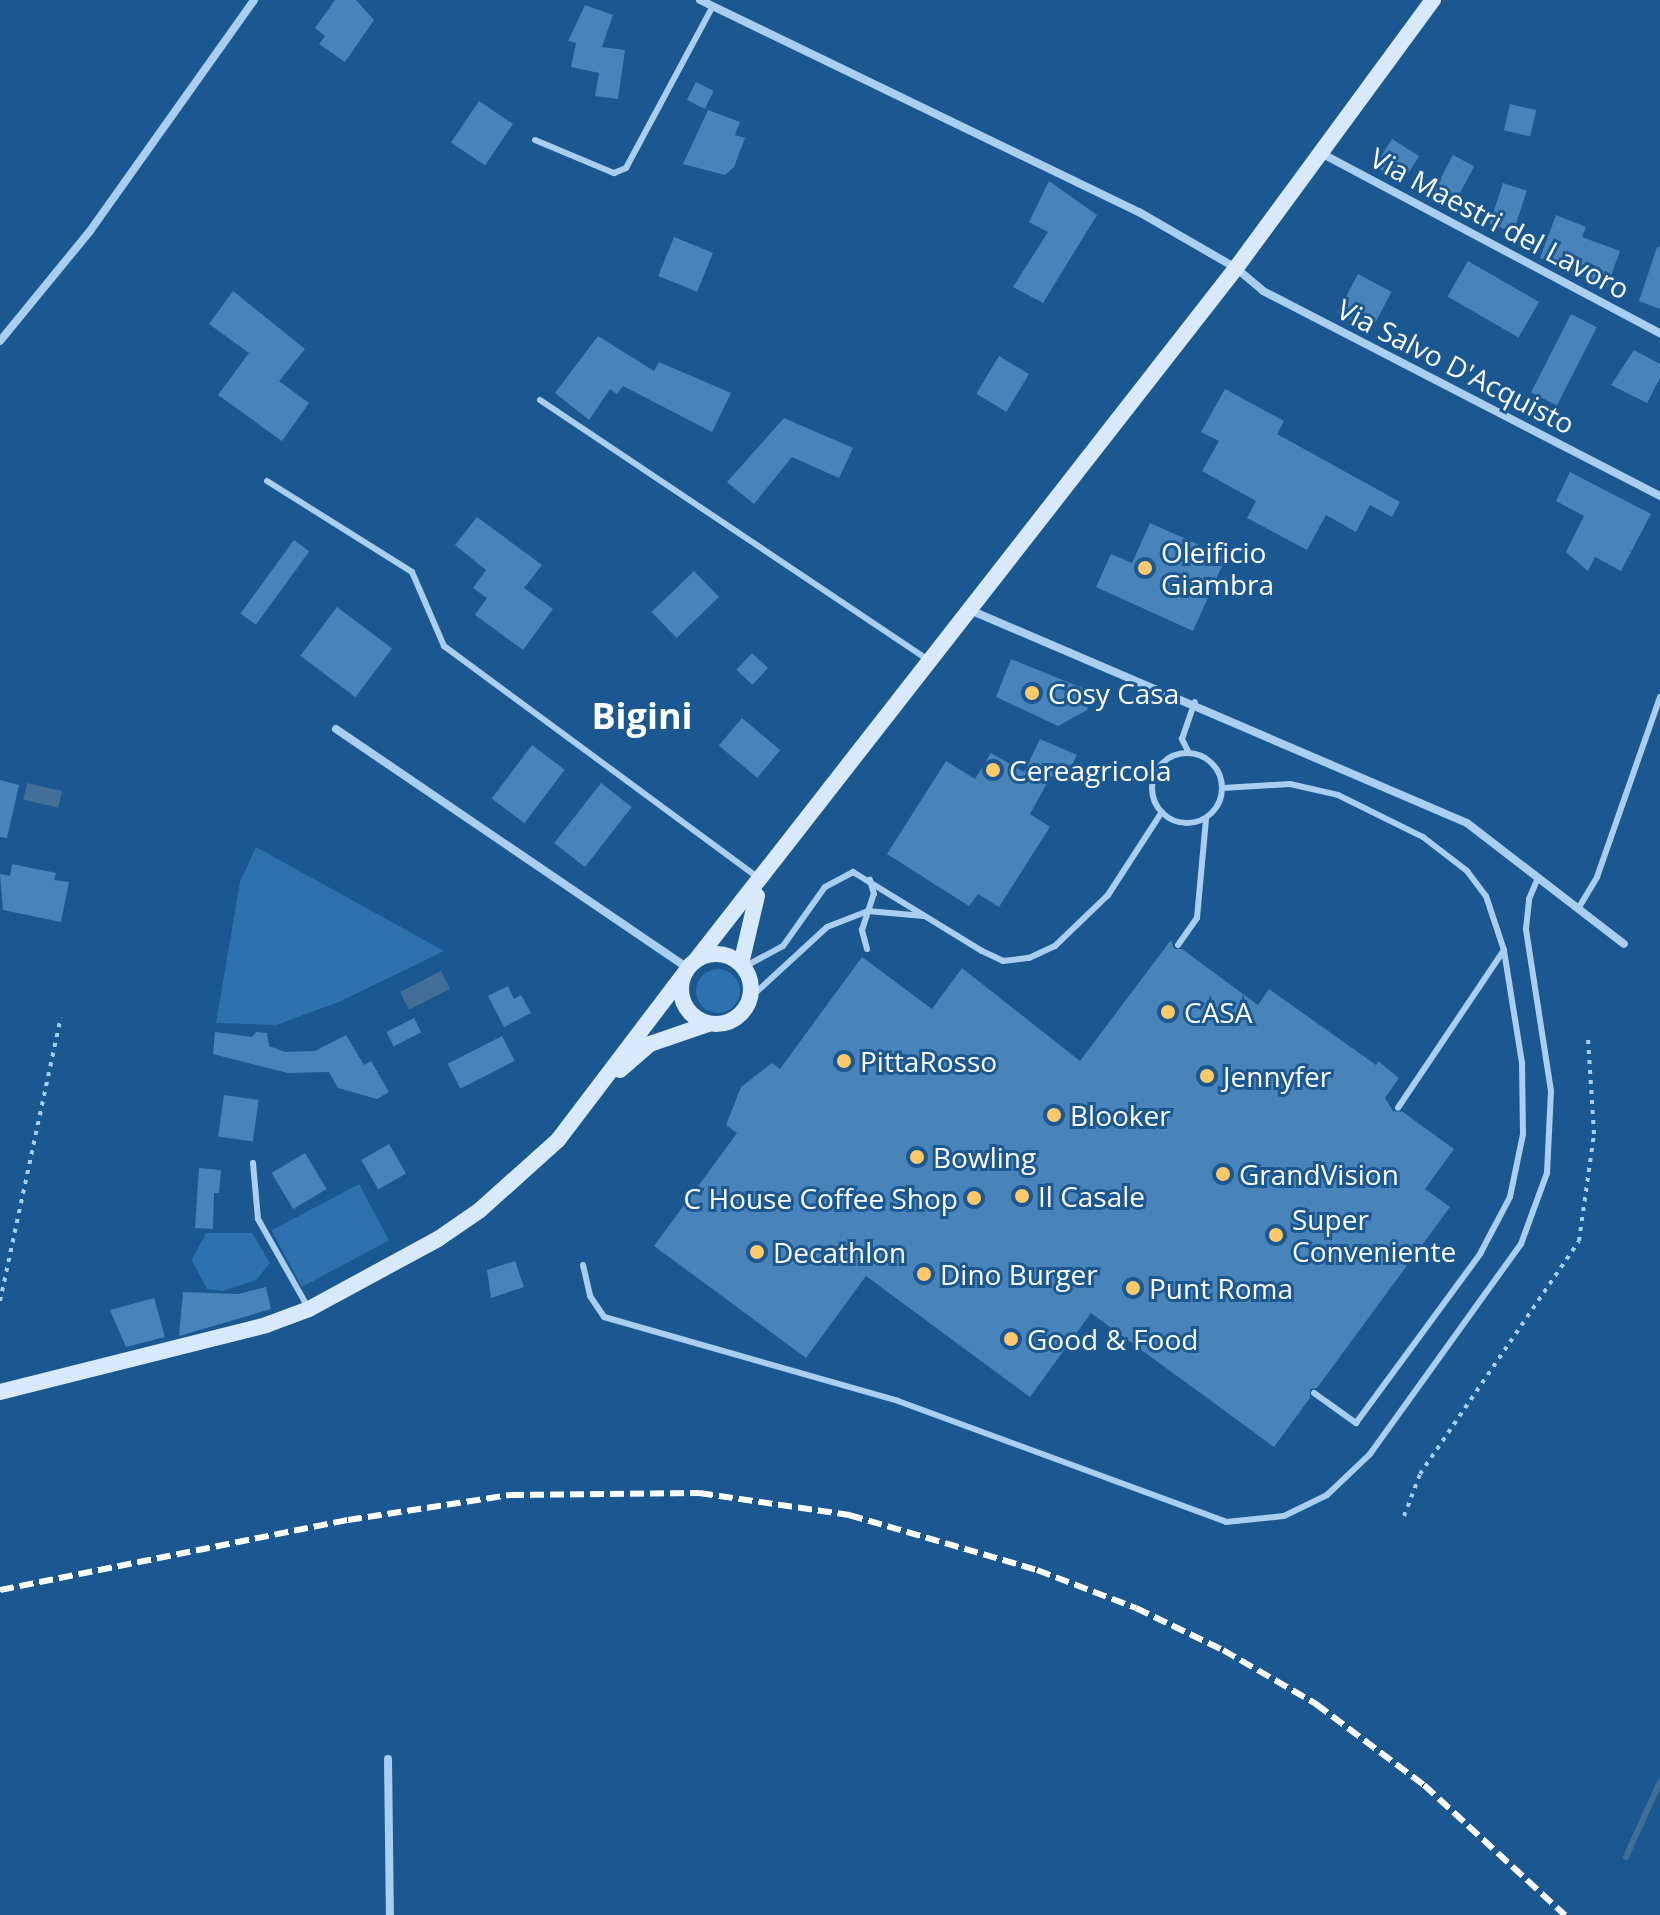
<!DOCTYPE html>
<style>
body{margin:0}
#map{position:relative;width:1660px;height:1915px;overflow:hidden;background:#1b5791;font-family:"Open Sans",sans-serif}
div>[style]{position:absolute}
[style*='--x']{left:calc(var(--x)*1px);top:calc(var(--y)*1px);width:calc(var(--w)*1px);rotate:calc(var(--a)*1deg)}
.green>*{inset:0;background:#2e71af;transform-origin:0 0}
.round{border-radius:50%}
.water>*{inset:0;background:#436e97;transform-origin:0 0}
.stream>*{height:6px;margin:-3px;padding:0 3px;transform-origin:3px;border-radius:3px;background:#436e97}
.building>*{inset:0;background:#4883ba;transform-origin:0 0}
.path>*{height:4px;margin-top:-2px;transform-origin:0;background:repeating-linear-gradient(90deg,#aaceef 0 4px,transparent 0 10px)}
.service>*{height:6px;margin:-3px;padding:0 3px;transform-origin:3px;border-radius:3px;background:#aaceef}
.service>.ring{margin:-3px;padding:0;box-sizing:content-box;background:none;border:6px solid #aaceef;border-radius:50%}
.minor>*{height:8px;margin:-4px;padding:0 4px;transform-origin:4px;border-radius:4px;background:#aaceef}
.secondary>*{height:16px;margin:-8px;padding:0 8px;transform-origin:8px;border-radius:8px;background:#d7e9fa}
.secondary>.ring{margin:-8px;padding:0;box-sizing:content-box;background:none;border:16px solid #d7e9fa;border-radius:50%}
.rail>*{height:6px;margin-top:-3px;transform-origin:0;background:repeating-linear-gradient(90deg,#fff 0 14px,transparent 0 20px)}
.dots>*{width:22px;height:22px;translate:-50% -50%;box-sizing:border-box;border:4px solid #1b5791;border-radius:50%}
span{translate:-50% -50%;white-space:nowrap;text-align:center;line-height:1.15;-webkit-text-stroke:6px #1b5791;paint-order:stroke}
.street-label{font-size:28px;color:#fff}
.poi-label{font-size:28px;color:#fff}
.left{translate:0 -50%;text-align:left}
.right{translate:-100% -50%;text-align:right}
.district-label{font-size:36px;color:#fff;font-weight:700}
</style>
<div id="map">
<div class="green">
<i style="clip-path:polygon(256px 847px,444px 951px,341px 1001px,277px 1025px,216px 1023px,240px 882px)"></i>
<i class="round" style="left:696px;top:969px;width:44px;height:44px"></i>
<i style="left:359px;top:1184px;width:64px;height:99px;rotate:62deg"></i>
<i style="clip-path:polygon(206px 1233px,252px 1233px,270px 1263px,256px 1280px,223px 1291px,207px 1289px,192px 1260px)"></i>
</div>
<div class="water">
<i style="left:27px;top:783px;width:36px;height:17px;rotate:13deg"></i>
<i style="left:441px;top:971px;width:20px;height:46px;rotate:63deg"></i>
</div>
<div class="stream">
<i style="--x:1626;--y:1857;--w:82;--a:-65.6"></i>
</div>
<div class="building">
<i style="clip-path:polygon(335px 0,356px 0,374px 20px,345px 62px,319px 44px,325px 36px,315px 28px)"></i>
<i style="clip-path:polygon(585px 5px,613px 15px,602px 47px,625px 50px,618px 99px,595px 96px,599px 73px,571px 67px,576px 43px,568px 41px)"></i>
<i style="left:696px;top:82px;width:20px;height:20px;rotate:27deg"></i>
<i style="left:479px;top:101px;width:41px;height:50px;rotate:34deg"></i>
<i style="left:1510px;top:104px;width:27px;height:27px;rotate:13deg"></i>
<i style="clip-path:polygon(708px 110px,740px 122px,735px 135px,745px 138px,734px 167px,725px 175px,683px 164px)"></i>
<i style="left:1392px;top:139px;width:32px;height:32px;rotate:32deg"></i>
<i style="left:1453px;top:155px;width:24px;height:43px;rotate:28deg"></i>
<i style="clip-path:polygon(1049px 181px,1097px 215px,1043px 303px,1013px 287px,1048px 232px,1029px 222px)"></i>
<i style="left:1503px;top:183px;width:25px;height:43px;rotate:18deg"></i>
<i style="clip-path:polygon(1556px 215px,1586px 227px,1582px 237px,1620px 251px,1607px 287px,1540px 258px)"></i>
<i style="left:674px;top:237px;width:42px;height:42px;rotate:22deg"></i>
<i style="clip-path:polygon(1657px 247px,1660px 247px,1660px 309px,1639px 301px)"></i>
<i style="left:1468px;top:261px;width:82px;height:41px;rotate:30deg"></i>
<i style="left:1358px;top:274px;width:38px;height:44px;rotate:28deg"></i>
<i style="clip-path:polygon(233px 291px,305px 349px,279px 381px,309px 403px,282px 441px,218px 395px,249px 353px,209px 324px)"></i>
<i style="left:1571px;top:314px;width:29px;height:88px;rotate:27deg"></i>
<i style="clip-path:polygon(598px 336px,654px 371px,659px 362px,731px 393px,712px 432px,623px 386px,617px 394px,610px 389px,589px 420px,555px 393px)"></i>
<i style="clip-path:polygon(1634px 350px,1660px 364px,1660px 378px,1647px 403px,1611px 385px)"></i>
<i style="left:999px;top:356px;width:35px;height:44px;rotate:31deg"></i>
<i style="clip-path:polygon(1225px 389px,1284px 421px,1277px 434px,1400px 502px,1392px 517px,1370px 505px,1356px 532px,1326px 515px,1307px 550px,1247px 518px,1256px 501px,1202px 471px,1219px 441px,1201px 432px)"></i>
<i style="clip-path:polygon(784px 418px,853px 448px,839px 478px,792px 457px,754px 504px,727px 482px)"></i>
<i style="clip-path:polygon(1570px 472px,1651px 514px,1621px 571px,1595px 557px,1588px 571px,1566px 552px,1584px 516px,1556px 501px)"></i>
<i style="clip-path:polygon(477px 517px,542px 565px,524px 588px,553px 609px,523px 650px,475px 615px,487px 598px,473px 588px,486px 570px,455px 545px)"></i>
<i style="clip-path:polygon(1150px 523px,1226px 557px,1193px 631px,1096px 587px,1111px 554px,1132px 563px)"></i>
<i style="left:294px;top:540px;width:19px;height:91px;rotate:36deg"></i>
<i style="left:694px;top:571px;width:36px;height:59px;rotate:46deg"></i>
<i style="left:337px;top:607px;width:69px;height:61px;rotate:37deg"></i>
<i style="left:752px;top:653px;width:22px;height:23px;rotate:43deg"></i>
<i style="clip-path:polygon(1011px 659px,1092px 692px,1087px 710px,1058px 726px,996px 697px)"></i>
<i style="left:742px;top:718px;width:50px;height:36px;rotate:40deg"></i>
<i style="clip-path:polygon(1040px 739px,1077px 755px,1063px 784px,1051px 776px,1030px 814px,1050px 827px,999px 907px,978px 894px,969px 906px,887px 854px,946px 761px,975px 779px,991px 753px,1024px 772px)"></i>
<i style="left:532px;top:745px;width:41px;height:67px;rotate:37deg"></i>
<i style="clip-path:polygon(0 780px,19px 785px,7px 838px,0 837px)"></i>
<i style="left:601px;top:783px;width:39px;height:76px;rotate:38deg"></i>
<i style="clip-path:polygon(12px 864px,56px 873px,54px 880px,69px 882px,61px 922px,3px 910px,0 874px,10px 876px)"></i>
<i style="clip-path:polygon(1171px 940px,1174px 949px,1182px 949px,1258px 1005px,1269px 989px,1376px 1065px,1378px 1061px,1399px 1078px,1385px 1098px,1393px 1111px,1403px 1112px,1454px 1149px,1425px 1189px,1450px 1207px,1317px 1388px,1310px 1389px,1310px 1398px,1274px 1447px,1091px 1313px,1030px 1397px,866px 1276px,806px 1358px,654px 1246px,737px 1133px,726px 1125px,741px 1087px,772px 1063px,780px 1069px,862px 957px,932px 1009px,962px 968px,1080px 1061px)"></i>
<i style="clip-path:polygon(508px 986px,514px 999px,521px 995px,531px 1013px,504px 1027px,488px 996px)"></i>
<i style="left:414px;top:1018px;width:16px;height:31px;rotate:63deg"></i>
<i style="clip-path:polygon(215px 1032px,252px 1037px,256px 1032px,267px 1033px,269px 1046px,285px 1052px,315px 1051px,346px 1035px,364px 1065px,371px 1061px,389px 1092px,377px 1099px,338px 1088px,329px 1072px,288px 1073px,213px 1054px)"></i>
<i style="left:502px;top:1036px;width:28px;height:61px;rotate:63deg"></i>
<i style="left:224px;top:1095px;width:35px;height:42px;rotate:8deg"></i>
<i style="left:389px;top:1144px;width:34px;height:32px;rotate:60deg"></i>
<i style="left:305px;top:1153px;width:42px;height:39px;rotate:59deg"></i>
<i style="clip-path:polygon(199px 1168px,221px 1170px,219px 1193px,214px 1193px,213px 1229px,195px 1228px)"></i>
<i style="clip-path:polygon(515px 1261px,524px 1287px,491px 1298px,487px 1270px)"></i>
<i style="clip-path:polygon(266px 1287px,271px 1309px,179px 1336px,183px 1292px,238px 1294px)"></i>
<i style="clip-path:polygon(154px 1298px,165px 1337px,126px 1347px,110px 1310px)"></i>
</div>
<div class="path">
<i style="--x:0;--y:1301;--w:290;--a:-77.9"></i>
<i style="--x:1404;--y:1516;--w:45;--a:-69.1"></i>
<i style="--x:1420;--y:1474;--w:282;--a:-55.7"></i>
<i style="--x:1579;--y:1241;--w:108;--a:-82"></i>
<i style="--x:1594;--y:1134;--w:96;--a:-93.6"></i>
</div>
<div class="service">
<i style="--x:535;--y:140;--w:86;--a:22.7"></i>
<i style="--x:614;--y:173;--w:13;--a:-23"></i>
<i style="--x:626;--y:168;--w:184;--a:-61.8"></i>
<i style="--x:540;--y:400;--w:466;--a:33.8"></i>
<i style="--x:267;--y:481;--w:171;--a:32.1"></i>
<i style="--x:412;--y:572;--w:81;--a:66.6"></i>
<i style="--x:444;--y:646;--w:393;--a:36.4"></i>
<i class="ring" style="left:1152px;top:753px;width:64px;height:64px"></i>
<i style="--x:1189;--y:753;--w:16;--a:-117"></i>
<i style="--x:1182;--y:739;--w:39;--a:-71"></i>
<i style="--x:1223;--y:788;--w:67;--a:-3.4"></i>
<i style="--x:1290;--y:784;--w:49;--a:12.9"></i>
<i style="--x:1338;--y:795;--w:95;--a:26.3"></i>
<i style="--x:1423;--y:837;--w:56;--a:37.7"></i>
<i style="--x:1467;--y:871;--w:31;--a:53"></i>
<i style="--x:1486;--y:896;--w:57;--a:71.6"></i>
<i style="--x:1504;--y:950;--w:190;--a:123.9"></i>
<i style="--x:1578;--y:909;--w:37;--a:-59"></i>
<i style="--x:1597;--y:877;--w:191;--a:-70.7"></i>
<i style="--x:1178;--y:945;--w:33;--a:-55"></i>
<i style="--x:1197;--y:918;--w:99;--a:-84.8"></i>
<i style="--x:867;--y:949;--w:20;--a:-105"></i>
<i style="--x:862;--y:930;--w:38;--a:-72"></i>
<i style="--x:874;--y:894;--w:15;--a:-106"></i>
<i style="--x:744;--y:967;--w:44;--a:-28.3"></i>
<i style="--x:783;--y:946;--w:72;--a:-54.6"></i>
<i style="--x:825;--y:887;--w:32;--a:-28"></i>
<i style="--x:853;--y:872;--w:151;--a:31.5"></i>
<i style="--x:982;--y:951;--w:23;--a:25"></i>
<i style="--x:1003;--y:961;--w:26;--a:-7"></i>
<i style="--x:1029;--y:958;--w:29;--a:-25"></i>
<i style="--x:1055;--y:946;--w:74;--a:-43.9"></i>
<i style="--x:1108;--y:895;--w:99;--a:-57"></i>
<i style="--x:751;--y:997;--w:103;--a:-42.6"></i>
<i style="--x:827;--y:927;--w:44;--a:-21.3"></i>
<i style="--x:868;--y:911;--w:56;--a:5.1"></i>
<i style="--x:253;--y:1163;--w:56;--a:84.9"></i>
<i style="--x:258;--y:1219;--w:103;--a:60.5"></i>
<i style="--x:583;--y:1265;--w:32;--a:77"></i>
<i style="--x:590;--y:1296;--w:25;--a:56"></i>
<i style="--x:604;--y:1317;--w:306;--a:15.9"></i>
<i style="--x:898;--y:1401;--w:350;--a:20.2"></i>
<i style="--x:1226;--y:1522;--w:58;--a:-5.9"></i>
<i style="--x:1284;--y:1516;--w:48;--a:-26"></i>
<i style="--x:1327;--y:1495;--w:59;--a:-43.6"></i>
<i style="--x:1370;--y:1454;--w:259;--a:-54.3"></i>
<i style="--x:1521;--y:1244;--w:76;--a:-69.9"></i>
<i style="--x:1547;--y:1173;--w:82;--a:-87.2"></i>
<i style="--x:1551;--y:1091;--w:164;--a:-98.8"></i>
<i style="--x:1526;--y:929;--w:30;--a:-84"></i>
<i style="--x:1529;--y:899;--w:23;--a:-67"></i>
<i style="--x:1314;--y:1393;--w:52;--a:35.5"></i>
<i style="--x:1356;--y:1423;--w:210;--a:-53.7"></i>
<i style="--x:1480;--y:1254;--w:64;--a:-62.2"></i>
<i style="--x:1510;--y:1197;--w:64;--a:-78.3"></i>
<i style="--x:1523;--y:1134;--w:71;--a:-90.8"></i>
<i style="--x:1522;--y:1063;--w:114;--a:-99.1"></i>
</div>
<div class="minor">
<i style="--x:700;--y:0;--w:488;--a:25.8"></i>
<i style="--x:1139;--y:212;--w:112;--a:30"></i>
<i style="--x:1236;--y:268;--w:35;--a:40"></i>
<i style="--x:1263;--y:291;--w:447;--a:27.3"></i>
<i style="--x:1319;--y:152;--w:386;--a:28"></i>
<i style="--x:0;--y:341;--w:142;--a:-50.7"></i>
<i style="--x:90;--y:231;--w:283;--a:-54.6"></i>
<i style="--x:970;--y:610;--w:541;--a:23.2"></i>
<i style="--x:1467;--y:823;--w:198;--a:37.6"></i>
<i style="--x:336;--y:729;--w:425;--a:34.2"></i>
<i style="--x:388;--y:1759;--w:156;--a:89.3"></i>
</div>
<div class="secondary">
<i class="ring" style="left:681px;top:954px;width:54px;height:54px"></i>
<i style="--x:696;--y:960;--w:878;--a:-52.03"></i>
<i style="--x:1236;--y:268;--w:333;--a:-53.7"></i>
<i style="--x:741;--y:964;--w:70;--a:-76.8"></i>
<i style="--x:620;--y:1070;--w:40;--a:-41"></i>
<i style="--x:650;--y:1044;--w:61;--a:-19"></i>
<i style="--x:0;--y:1392;--w:274;--a:-14.1"></i>
<i style="--x:266;--y:1325;--w:46;--a:-20.4"></i>
<i style="--x:309;--y:1309;--w:147;--a:-28.5"></i>
<i style="--x:438;--y:1239;--w:51;--a:-34.6"></i>
<i style="--x:480;--y:1210;--w:105;--a:-41.9"></i>
<i style="--x:558;--y:1140;--w:208;--a:-52.8"></i>
</div>
<div class="rail">
<i style="--x:0;--y:1590;--w:355;--a:-11.4"></i>
<i style="--x:348;--y:1520;--w:164;--a:-8.8"></i>
<i style="--x:510;--y:1495;--w:189;--a:-0.6"></i>
<i style="--x:699;--y:1493;--w:152;--a:8.3"></i>
<i style="--x:849;--y:1515;--w:196;--a:16.3"></i>
<i style="--x:1037;--y:1570;--w:106;--a:21"></i>
<i style="--x:1136;--y:1608;--w:97;--a:25.8"></i>
<i style="--x:1223;--y:1650;--w:108;--a:30.1"></i>
<i style="--x:1316;--y:1704;--w:135;--a:36.9"></i>
<i style="--x:1424;--y:1785;--w:192;--a:42.7"></i>
</div>
<div class="dots">
<i style="left:1145px;top:568px;background:#ffc868"></i>
<i style="left:1032px;top:693px;background:#ffc868"></i>
<i style="left:993px;top:770px;background:#ffc868"></i>
<i style="left:1168px;top:1012px;background:#ffc868"></i>
<i style="left:844px;top:1061px;background:#ffc868"></i>
<i style="left:1207px;top:1076px;background:#ffc868"></i>
<i style="left:1054px;top:1115px;background:#ffc868"></i>
<i style="left:917px;top:1157px;background:#ffc868"></i>
<i style="left:1223px;top:1174px;background:#ffc868"></i>
<i style="left:1022px;top:1196px;background:#ffc868"></i>
<i style="left:974px;top:1198px;background:#ffc868"></i>
<i style="left:1276px;top:1235px;background:#ffc868"></i>
<i style="left:757px;top:1252px;background:#ffc868"></i>
<i style="left:924px;top:1274px;background:#ffc868"></i>
<i style="left:1133px;top:1288px;background:#ffc868"></i>
<i style="left:1011px;top:1339px;background:#ffc868"></i>
</div>
<div class="street-label">
<span style="left:1500px;top:223px;rotate:28deg">Via Maestri del Lavoro</span>
<span style="left:1456px;top:366px;rotate:27deg">Via Salvo D'Acquisto</span>
</div>
<div class="poi-label">
<span class="left" style="left:1161px;top:568px">Oleificio<br>Giambra</span>
<span class="left" style="left:1048px;top:693px">Cosy Casa</span>
<span class="left" style="left:1009px;top:770px">Cereagricola</span>
<span class="left" style="left:1184px;top:1012px">CASA</span>
<span class="left" style="left:860px;top:1061px">PittaRosso</span>
<span class="left" style="left:1223px;top:1076px">Jennyfer</span>
<span class="left" style="left:1070px;top:1115px">Blooker</span>
<span class="left" style="left:933px;top:1157px">Bowling</span>
<span class="left" style="left:1239px;top:1174px">GrandVision</span>
<span class="left" style="left:1038px;top:1196px">Il Casale</span>
<span class="right" style="left:958px;top:1198px">C House Coffee Shop</span>
<span class="left" style="left:1292px;top:1235px">Super<br>Conveniente</span>
<span class="left" style="left:773px;top:1252px">Decathlon</span>
<span class="left" style="left:940px;top:1274px">Dino Burger</span>
<span class="left" style="left:1149px;top:1288px">Punt Roma</span>
<span class="left" style="left:1027px;top:1339px">Good &amp; Food</span>
</div>
<div class="district-label">
<span style="left:642px;top:716px">Bigini</span>
</div>
</div>
